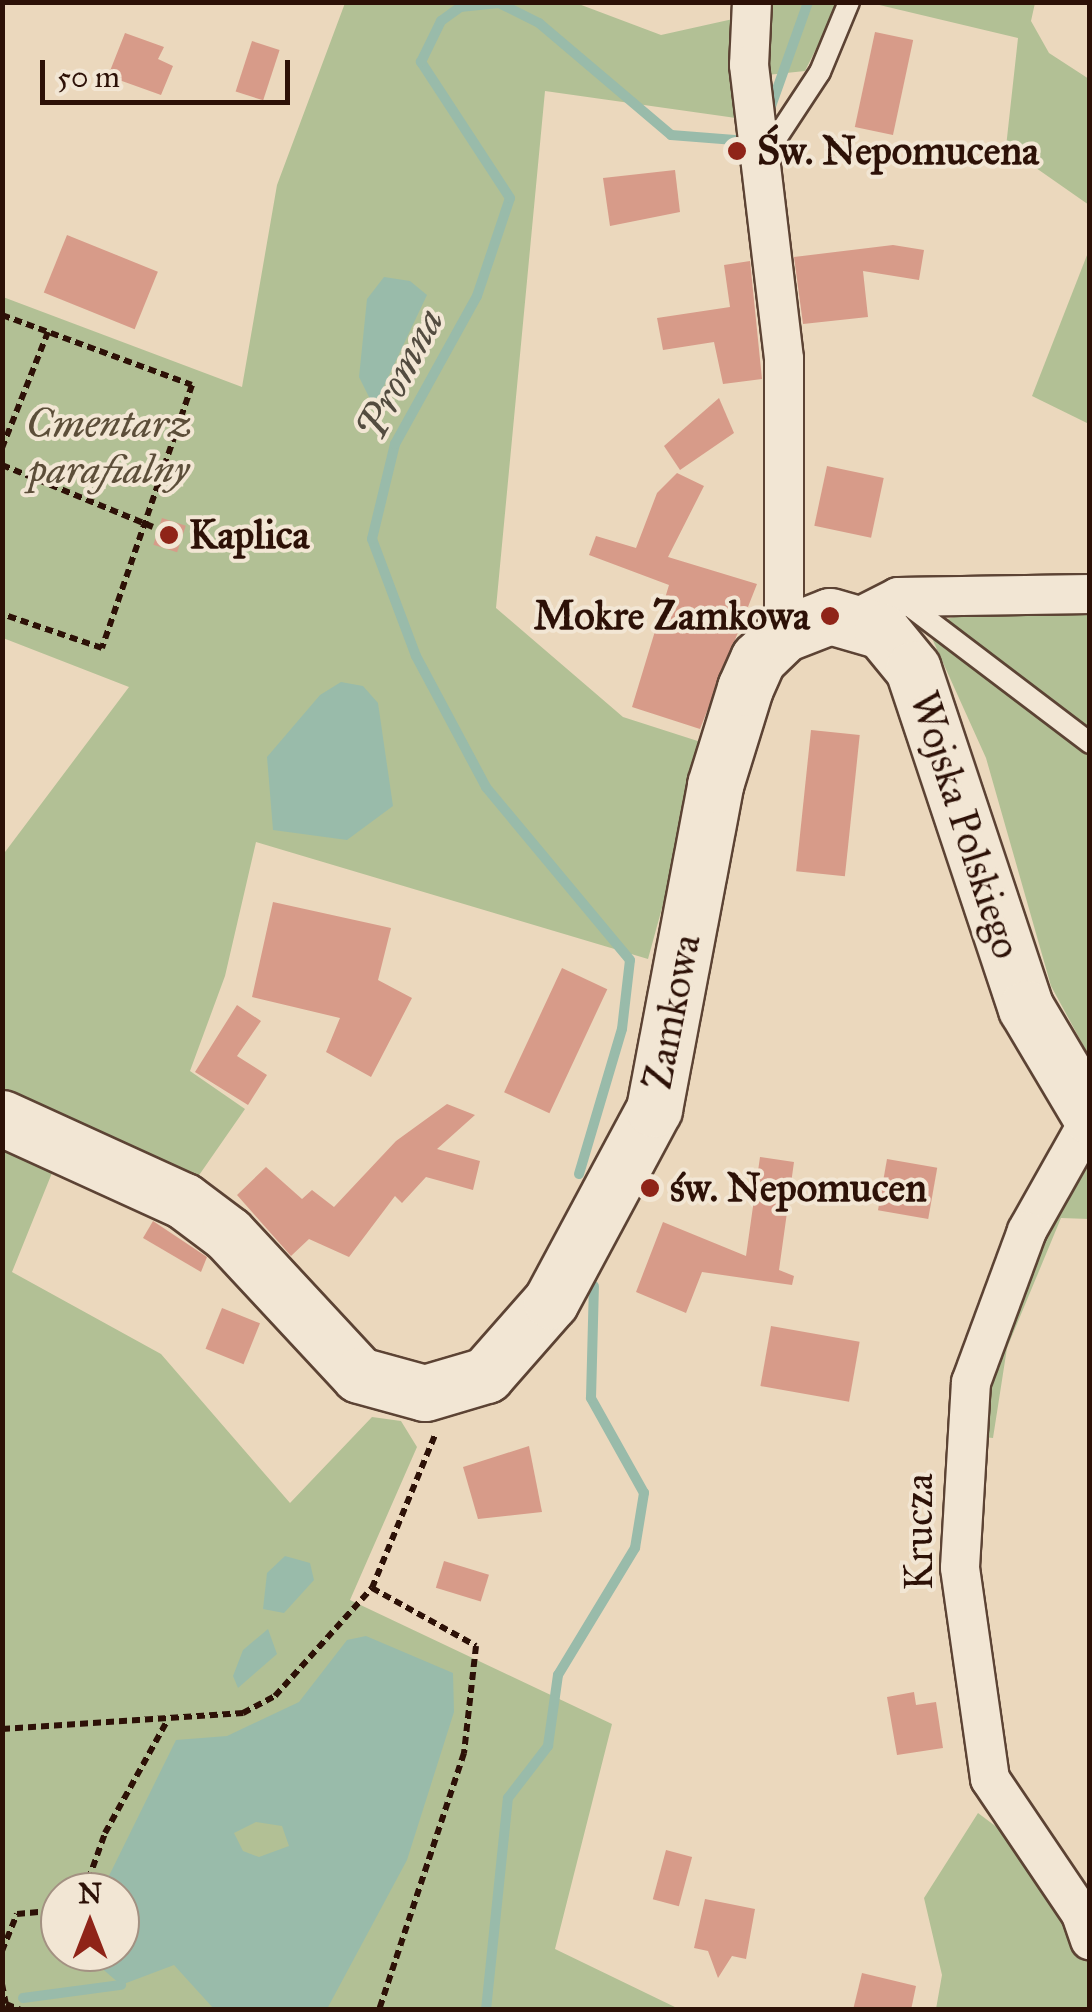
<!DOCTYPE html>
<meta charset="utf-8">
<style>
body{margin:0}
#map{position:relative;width:1092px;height:2012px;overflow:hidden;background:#ebd8bd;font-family:"IM FELL Great Primer",serif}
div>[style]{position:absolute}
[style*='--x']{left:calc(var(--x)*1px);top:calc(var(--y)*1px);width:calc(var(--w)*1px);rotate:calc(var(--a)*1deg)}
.green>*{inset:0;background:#b2c095}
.water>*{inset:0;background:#9ba}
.stream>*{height:10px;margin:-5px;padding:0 5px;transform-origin:5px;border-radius:5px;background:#9ba}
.building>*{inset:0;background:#d79b89;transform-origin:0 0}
.path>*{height:6px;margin-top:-3px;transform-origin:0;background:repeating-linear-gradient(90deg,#2d1107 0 8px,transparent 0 13px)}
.roads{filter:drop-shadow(2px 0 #5c4334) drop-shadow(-2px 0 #5c4334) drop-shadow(0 2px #5c4334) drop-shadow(0 -2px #5c4334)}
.lane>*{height:20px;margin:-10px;padding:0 10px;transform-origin:10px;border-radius:10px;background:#f2e6d4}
.street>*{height:38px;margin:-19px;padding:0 19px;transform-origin:19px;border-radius:19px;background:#f2e6d4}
.secondary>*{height:55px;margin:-27.5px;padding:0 27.5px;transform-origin:27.5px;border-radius:27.5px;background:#f2e6d4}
.dots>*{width:28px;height:28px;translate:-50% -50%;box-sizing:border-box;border:5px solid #f2e6d4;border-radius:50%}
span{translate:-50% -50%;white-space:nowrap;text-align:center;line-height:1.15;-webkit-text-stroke:8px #f2e6d4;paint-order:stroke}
.poi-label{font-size:40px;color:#2d1107;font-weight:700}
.left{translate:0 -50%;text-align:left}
.right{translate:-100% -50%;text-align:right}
.park-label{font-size:40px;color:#5c4e39;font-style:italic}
.street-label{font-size:40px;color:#2d1107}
.water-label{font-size:42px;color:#534c40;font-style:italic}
.frame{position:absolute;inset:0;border:5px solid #2d1107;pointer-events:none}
.north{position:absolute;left:40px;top:1872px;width:100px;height:100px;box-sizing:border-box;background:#f2e6d4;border:2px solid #a39182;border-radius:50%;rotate:0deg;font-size:28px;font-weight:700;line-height:40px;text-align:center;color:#2d1107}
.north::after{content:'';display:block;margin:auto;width:35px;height:45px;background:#8f2418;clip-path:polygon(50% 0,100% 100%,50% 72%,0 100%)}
.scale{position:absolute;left:40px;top:60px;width:250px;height:45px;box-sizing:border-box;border:5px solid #2d1107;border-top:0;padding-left:12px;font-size:30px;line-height:35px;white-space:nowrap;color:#2d1107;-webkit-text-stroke:8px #f2e6d4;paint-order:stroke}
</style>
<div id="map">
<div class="green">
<i style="clip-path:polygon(345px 3px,576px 3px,661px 35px,742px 17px,743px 119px,545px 91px,496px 608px,623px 717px,707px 744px,648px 959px,256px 842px,225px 976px,190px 1071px,245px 1109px,195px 1181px,3px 1088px,2px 856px,129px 687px,3px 638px,3px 297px,242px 387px,277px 185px)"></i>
<i style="clip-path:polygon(764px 3px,839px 3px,805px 71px,767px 75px)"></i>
<i style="clip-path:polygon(871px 3px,1035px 3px,1031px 21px,1049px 53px,1089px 79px,1089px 205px,1006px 147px,1018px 38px)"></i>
<i style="clip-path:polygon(1089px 250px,1089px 424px,1032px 396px)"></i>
<i style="clip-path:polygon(1089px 607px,1089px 1056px,1051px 986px,986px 758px,926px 625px,961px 615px)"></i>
<i style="clip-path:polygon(evenodd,2px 1143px,54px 1168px,12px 1272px,161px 1354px,290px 1503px,372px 1417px,401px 1421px,417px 1447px,350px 1600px,612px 1724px,555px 1949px,679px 2009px,3px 2009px,2px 1143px,60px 1892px,120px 1892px,120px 1952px,60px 1952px,60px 1892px)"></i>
<i style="clip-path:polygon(1089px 1167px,1089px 1219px,1061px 1218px,1007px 1348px,993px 1438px,974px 1436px,984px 1364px,1056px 1195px)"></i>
<i style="clip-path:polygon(978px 1813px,1089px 1896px,1089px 2009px,936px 2009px,942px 1975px,924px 1898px)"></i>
</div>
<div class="water">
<i style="clip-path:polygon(384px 277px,410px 281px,427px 295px,374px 407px,359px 377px,367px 299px)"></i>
<i style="clip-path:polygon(341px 682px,363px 686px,378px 703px,393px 806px,347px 840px,273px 830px,267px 757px,320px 695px)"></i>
<i style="clip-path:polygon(285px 1556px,310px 1563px,314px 1580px,284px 1613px,263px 1609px,267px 1573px)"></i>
<i style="clip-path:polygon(268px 1629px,277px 1654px,238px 1688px,233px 1676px,243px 1650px)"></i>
<i style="clip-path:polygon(evenodd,366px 1636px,453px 1673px,454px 1712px,407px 1860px,327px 2009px,214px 2009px,174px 1965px,121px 1985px,83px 1952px,120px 1952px,120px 1892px,101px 1892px,176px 1740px,227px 1736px,299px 1702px,347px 1640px,366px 1636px,256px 1822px,282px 1826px,289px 1846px,259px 1857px,243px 1851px,234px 1833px,256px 1822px)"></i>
</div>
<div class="stream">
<i style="--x:770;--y:109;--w:114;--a:-70.4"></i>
<i style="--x:579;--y:1174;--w:151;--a:-73.5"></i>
<i style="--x:622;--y:1029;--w:69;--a:-83.4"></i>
<i style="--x:630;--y:960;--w:225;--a:-129.8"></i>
<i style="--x:486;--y:787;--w:149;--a:-118.1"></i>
<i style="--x:416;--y:656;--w:125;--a:-110.6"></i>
<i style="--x:372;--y:539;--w:98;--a:-76.4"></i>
<i style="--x:395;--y:444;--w:169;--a:-61"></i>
<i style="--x:477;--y:296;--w:103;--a:-71.4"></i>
<i style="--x:510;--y:198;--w:163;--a:-123.2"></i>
<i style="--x:421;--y:62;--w:46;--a:-64"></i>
<i style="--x:441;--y:21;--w:24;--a:-36"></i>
<i style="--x:460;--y:7;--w:39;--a:-6"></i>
<i style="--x:499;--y:3;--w:45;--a:26.6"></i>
<i style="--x:539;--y:23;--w:173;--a:40.3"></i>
<i style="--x:671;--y:135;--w:64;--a:4.5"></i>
<i style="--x:23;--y:1998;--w:99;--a:-7.6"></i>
<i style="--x:486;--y:2010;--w:213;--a:-84.1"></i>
<i style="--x:508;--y:1798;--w:66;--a:-52.4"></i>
<i style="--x:548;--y:1746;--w:72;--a:-82"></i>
<i style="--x:558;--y:1675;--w:149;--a:-58.8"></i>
<i style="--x:635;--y:1548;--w:56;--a:-80.7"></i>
<i style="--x:644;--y:1493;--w:109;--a:-119.2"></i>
<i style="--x:591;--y:1398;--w:112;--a:-88.5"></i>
</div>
<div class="building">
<i style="left:875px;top:32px;width:39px;height:97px;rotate:12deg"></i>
<i style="clip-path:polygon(125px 33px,164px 47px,158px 59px,173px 66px,161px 95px,108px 76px)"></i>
<i style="left:252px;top:41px;width:29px;height:53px;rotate:18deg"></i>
<i style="clip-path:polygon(675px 170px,680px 212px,610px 226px,603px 178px)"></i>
<i style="left:67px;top:235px;width:98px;height:62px;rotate:22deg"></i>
<i style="clip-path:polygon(893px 245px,924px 250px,919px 280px,863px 271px,868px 317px,803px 324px,794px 257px)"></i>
<i style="clip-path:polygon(750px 261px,762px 379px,723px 384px,714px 342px,663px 350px,657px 318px,730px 307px,724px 265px)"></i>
<i style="clip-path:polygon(719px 398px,734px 433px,680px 470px,664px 446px)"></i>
<i style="left:827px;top:466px;width:58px;height:61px;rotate:12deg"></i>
<i style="clip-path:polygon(677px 473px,704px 486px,668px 557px,757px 584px,700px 729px,632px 707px,669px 585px,589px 555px,596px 536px,636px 548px,657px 493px)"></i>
<i style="left:162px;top:518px;width:25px;height:28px;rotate:18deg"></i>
<i style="left:811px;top:730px;width:49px;height:142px;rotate:6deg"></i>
<i style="clip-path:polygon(273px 902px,391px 928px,378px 980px,412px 998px,371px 1077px,326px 1052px,340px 1018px,252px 997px)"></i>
<i style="left:562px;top:968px;width:50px;height:137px;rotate:25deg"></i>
<i style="clip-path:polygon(237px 1005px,261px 1021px,237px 1056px,267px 1075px,248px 1105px,195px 1072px)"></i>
<i style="clip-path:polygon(447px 1104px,475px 1115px,437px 1149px,480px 1161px,473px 1190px,426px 1177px,402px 1203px,395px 1196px,349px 1257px,309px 1239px,291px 1256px,237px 1195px,266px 1167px,302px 1199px,312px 1190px,334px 1207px,396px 1141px)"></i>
<i style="clip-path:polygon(760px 1157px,794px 1162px,779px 1270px,794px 1276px,792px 1285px,702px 1272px,686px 1313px,636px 1292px,663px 1222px,746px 1256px)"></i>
<i style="left:887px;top:1159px;width:51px;height:52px;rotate:10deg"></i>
<i style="clip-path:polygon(153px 1221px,207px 1257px,201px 1272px,143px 1238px)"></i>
<i style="left:222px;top:1308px;width:41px;height:44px;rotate:22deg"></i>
<i style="left:771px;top:1326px;width:90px;height:61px;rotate:10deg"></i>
<i style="clip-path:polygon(529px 1446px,542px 1512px,478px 1519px,463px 1467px)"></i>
<i style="left:444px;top:1561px;width:47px;height:28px;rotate:17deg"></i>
<i style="clip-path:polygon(914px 1692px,916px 1705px,936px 1702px,943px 1748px,897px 1755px,887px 1697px)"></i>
<i style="left:666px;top:1850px;width:27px;height:51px;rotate:15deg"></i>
<i style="clip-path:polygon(705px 1899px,755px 1909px,746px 1959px,732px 1956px,718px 1978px,708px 1951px,694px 1948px)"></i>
<i style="clip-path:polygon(862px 1973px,916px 1986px,911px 2010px,853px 2010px)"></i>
</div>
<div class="path">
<i style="--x:2;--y:315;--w:202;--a:20.2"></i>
<i style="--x:192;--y:385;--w:278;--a:108.9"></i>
<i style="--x:102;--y:648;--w:106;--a:-161.2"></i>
<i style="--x:2;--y:448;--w:125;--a:-68.4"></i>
<i style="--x:2;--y:465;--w:163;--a:22.3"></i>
<i style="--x:372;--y:1588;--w:119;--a:29.1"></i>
<i style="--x:476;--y:1646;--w:108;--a:96.4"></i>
<i style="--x:464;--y:1753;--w:271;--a:108.3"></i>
<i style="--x:2;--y:1729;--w:242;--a:-3.8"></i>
<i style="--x:243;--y:1713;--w:36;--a:-28"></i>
<i style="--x:275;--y:1696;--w:145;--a:-48.1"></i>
<i style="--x:372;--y:1588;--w:165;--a:-67.6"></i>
<i style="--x:84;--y:1892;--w:63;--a:-70.4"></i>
<i style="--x:105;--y:1833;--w:128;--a:-61"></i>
<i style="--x:2;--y:1951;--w:40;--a:-68"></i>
<i style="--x:17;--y:1914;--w:43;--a:-5.3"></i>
<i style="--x:2;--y:1984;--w:20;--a:79"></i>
<i style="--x:6;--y:2004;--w:16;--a:22"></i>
</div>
<div class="roads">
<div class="lane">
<i style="--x:762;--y:160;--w:105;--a:-56.6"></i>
<i style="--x:820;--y:72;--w:76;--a:-67.5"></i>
<i style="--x:899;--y:598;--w:240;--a:37.2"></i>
</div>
<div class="street">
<i style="--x:752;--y:2;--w:63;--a:92.7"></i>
<i style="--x:749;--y:65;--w:296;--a:83.2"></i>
<i style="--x:784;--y:359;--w:275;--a:90"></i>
<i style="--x:857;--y:618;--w:46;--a:-27.1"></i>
<i style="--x:898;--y:597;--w:192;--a:-0.9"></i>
<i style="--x:1090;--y:1119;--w:129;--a:119.4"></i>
<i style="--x:1027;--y:1231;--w:161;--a:110.3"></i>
<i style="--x:971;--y:1382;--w:186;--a:93.4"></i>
<i style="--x:960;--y:1568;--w:213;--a:81.9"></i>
<i style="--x:990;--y:1779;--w:163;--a:56"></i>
<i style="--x:1081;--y:1914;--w:28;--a:71"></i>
</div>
<div class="secondary">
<i style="--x:2;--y:1118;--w:200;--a:24.5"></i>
<i style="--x:184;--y:1201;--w:55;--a:36.9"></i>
<i style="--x:228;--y:1234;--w:192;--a:47.1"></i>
<i style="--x:359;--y:1375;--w:68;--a:15.3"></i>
<i style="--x:425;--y:1393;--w:64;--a:-16.4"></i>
<i style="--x:486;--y:1375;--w:98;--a:-48.7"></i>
<i style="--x:551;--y:1301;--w:218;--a:-61.8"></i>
<i style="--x:654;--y:1109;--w:330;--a:-79.3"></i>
<i style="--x:715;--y:785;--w:102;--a:-72.8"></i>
<i style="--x:745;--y:688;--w:32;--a:-66"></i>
<i style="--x:758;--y:659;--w:36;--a:-44"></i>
<i style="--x:784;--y:634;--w:49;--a:-21.4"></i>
<i style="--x:830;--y:616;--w:54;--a:16.1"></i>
<i style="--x:882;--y:631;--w:49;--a:50.8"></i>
<i style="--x:913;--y:669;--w:357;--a:71.6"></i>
<i style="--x:1026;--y:1008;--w:126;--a:59.3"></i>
</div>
</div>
<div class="dots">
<i style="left:737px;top:151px;background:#8f2418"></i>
<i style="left:169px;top:535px;background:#8f2418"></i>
<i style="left:830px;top:616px;background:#8f2418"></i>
<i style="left:650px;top:1188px;background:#8f2418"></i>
</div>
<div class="poi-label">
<span class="left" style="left:757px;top:151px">Św. Nepomucena</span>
<span class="left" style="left:189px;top:535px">Kaplica</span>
<span class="right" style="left:810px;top:616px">Mokre Zamkowa</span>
<span class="left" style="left:670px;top:1188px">św. Nepomucen</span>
</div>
<div class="park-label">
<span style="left:109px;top:447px">Cmentarz<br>parafialny</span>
</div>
<div class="street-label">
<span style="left:965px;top:825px;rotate:72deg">Wojska Polskiego</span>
<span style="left:672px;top:1012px;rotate:-79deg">Zamkowa</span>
<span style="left:919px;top:1532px;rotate:-90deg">Krucza</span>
</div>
<div class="water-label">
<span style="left:400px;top:374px;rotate:-63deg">Promna</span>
</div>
<div class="frame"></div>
<div class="north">N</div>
<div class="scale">50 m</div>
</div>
